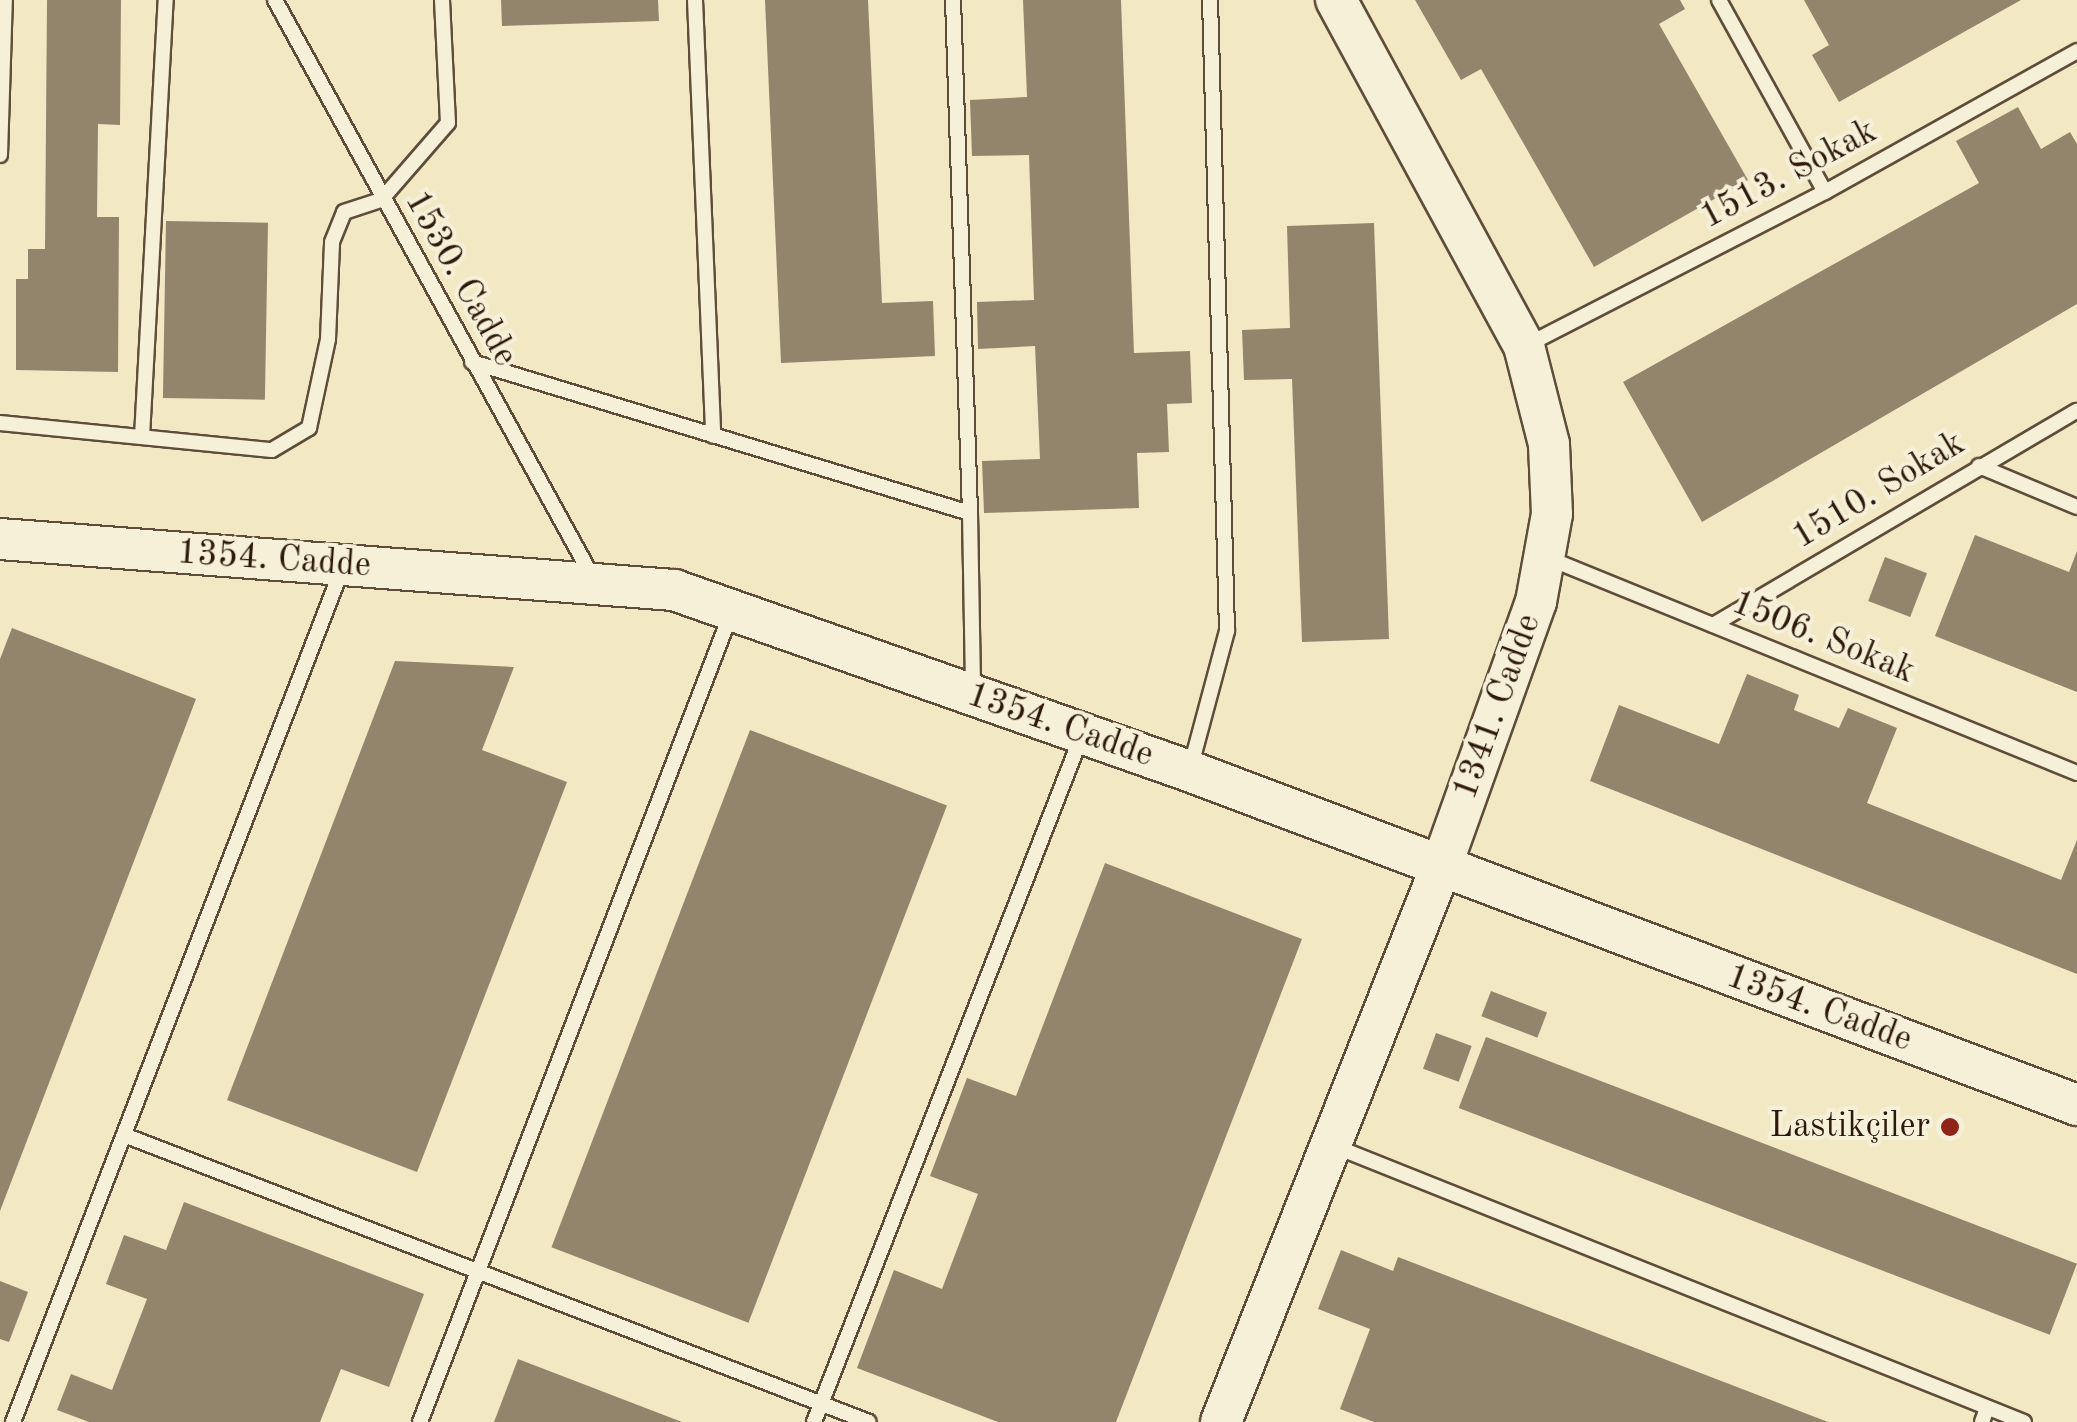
<!DOCTYPE html>
<meta charset="utf-8">
<style>
body{margin:0}
#map{position:relative;width:2077px;height:1422px;overflow:hidden;background:#f2e8c4;font-family:"Old Standard TT",serif}
div>[style]{position:absolute}
[style*='--x']{left:calc(var(--x)*1px);top:calc(var(--y)*1px);width:calc(var(--w)*1px);rotate:calc(var(--a)*1deg)}
.building>*{inset:0;background:#93856b;transform-origin:0 0}
.roads{filter:drop-shadow(2px 0 #5e4d38) drop-shadow(-2px 0 #5e4d38) drop-shadow(0 2px #5e4d38) drop-shadow(0 -2px #5e4d38)}
.lane>*{height:14px;margin:-7px;padding:0 7px;transform-origin:7px;border-radius:7px;background:#f7f0d9}
.secondary>*{height:40px;margin:-20px;padding:0 20px;transform-origin:20px;border-radius:20px;background:#f7f0d9}
.dots>*{width:28px;height:28px;translate:-50% -50%;box-sizing:border-box;border:5px solid #f7f0d9;border-radius:50%}
span{translate:-50% -50%;white-space:nowrap;text-align:center;line-height:1.15;-webkit-text-stroke:8px #f7f0d9;paint-order:stroke}
.street-label{font-size:35px;color:#2d190a}
.poi-label{font-size:35px;color:#2d190a}
.right{translate:-100% -50%;text-align:right}
</style>
<div id="map">
<div class="building">
<i style="clip-path:polygon(47px 0,121px 0,120px 125px,98px 124px,97px 217px,119px 217px,118px 372px,16px 370px,16px 279px,28px 279px,28px 249px,45px 249px)"></i>
<i style="clip-path:polygon(501px 0,658px 0,659px 21px,502px 26px)"></i>
<i style="clip-path:polygon(765px 0,868px 0,882px 303px,933px 301px,935px 356px,781px 363px)"></i>
<i style="clip-path:polygon(1023px 0,1121px 0,1134px 353px,1190px 351px,1192px 403px,1167px 404px,1169px 452px,1137px 453px,1139px 508px,984px 513px,982px 461px,1040px 459px,1035px 346px,978px 349px,977px 302px,1034px 300px,1029px 155px,972px 156px,970px 100px,1027px 97px)"></i>
<i style="clip-path:polygon(1415px 0,1680px 0,1685px 9px,1659px 24px,1748px 180px,1594px 267px,1481px 69px,1461px 80px)"></i>
<i style="clip-path:polygon(1804px 0,2021px 0,1839px 102px,1812px 55px,1829px 45px)"></i>
<i style="clip-path:polygon(2018px 107px,2041px 149px,2070px 132px,2077px 144px,2077px 304px,1702px 522px,1623px 382px,1979px 183px,1956px 141px)"></i>
<i style="left:166px;top:221px;width:102px;height:177px;rotate:1deg"></i>
<i style="clip-path:polygon(1374px 223px,1389px 639px,1302px 642px,1292px 379px,1244px 380px,1242px 330px,1290px 328px,1287px 226px)"></i>
<i style="clip-path:polygon(1975px 535px,2069px 572px,2077px 551px,2077px 692px,1935px 636px)"></i>
<i style="left:1885px;top:557px;width:45px;height:47px;rotate:21deg"></i>
<i style="clip-path:polygon(12px 628px,196px 699px,0 1211px,0 659px)"></i>
<i style="clip-path:polygon(395px 661px,514px 667px,482px 750px,567px 782px,417px 1172px,227px 1100px)"></i>
<i style="clip-path:polygon(1747px 674px,1799px 695px,1794px 710px,1839px 728px,1848px 708px,1897px 728px,1867px 803px,2061px 880px,2077px 840px,2077px 974px,1590px 781px,1619px 705px,1719px 744px)"></i>
<i style="left:750px;top:730px;width:211px;height:554px;rotate:21deg"></i>
<i style="clip-path:polygon(1105px 863px,1302px 939px,1116px 1422px,998px 1422px,857px 1368px,894px 1270px,942px 1289px,978px 1194px,930px 1176px,967px 1078px,1016px 1096px)"></i>
<i style="left:1491px;top:991px;width:60px;height:27px;rotate:21deg"></i>
<i style="left:1436px;top:1033px;width:38px;height:38px;rotate:20deg"></i>
<i style="left:1486px;top:1037px;width:633px;height:76px;rotate:21deg"></i>
<i style="clip-path:polygon(184px 1202px,424px 1294px,389px 1387px,341px 1369px,320px 1422px,89px 1422px,57px 1410px,71px 1374px,112px 1390px,147px 1299px,106px 1284px,124px 1235px,166px 1250px)"></i>
<i style="clip-path:polygon(1341px 1250px,1393px 1271px,1398px 1257px,1828px 1422px,1374px 1422px,1340px 1409px,1370px 1329px,1318px 1309px)"></i>
<i style="clip-path:polygon(0 1281px,28px 1292px,9px 1342px,0 1339px)"></i>
<i style="clip-path:polygon(518px 1359px,682px 1422px,494px 1422px)"></i>
</div>
<div class="roads">
<div class="lane">
<i style="--x:275;--y:0;--w:660;--a:61.18"></i>
<i style="--x:695;--y:0;--w:436;--a:87.6"></i>
<i style="--x:953;--y:0;--w:513;--a:88.1"></i>
<i style="--x:1719;--y:0;--w:219;--a:61.1"></i>
<i style="--x:0;--y:155;--w:155;--a:-88.2"></i>
<i style="--x:1525;--y:346;--w:337;--a:-27.2"></i>
<i style="--x:1825;--y:192;--w:289;--a:-29.2"></i>
<i style="--x:472;--y:362;--w:520;--a:16.87"></i>
<i style="--x:970;--y:513;--w:178;--a:89"></i>
<i style="--x:0;--y:423;--w:273;--a:5.7"></i>
<i style="--x:272;--y:450;--w:43;--a:-30.7"></i>
<i style="--x:309;--y:428;--w:91;--a:-77.9"></i>
<i style="--x:328;--y:339;--w:97;--a:-87.6"></i>
<i style="--x:332;--y:242;--w:32;--a:-68"></i>
<i style="--x:344;--y:212;--w:39;--a:-18"></i>
<i style="--x:381;--y:200;--w:102;--a:-49"></i>
<i style="--x:448;--y:123;--w:123;--a:-92.8"></i>
<i style="--x:142;--y:437;--w:438;--a:-86.9"></i>
<i style="--x:1979;--y:466;--w:106;--a:22.7"></i>
<i style="--x:1548;--y:558;--w:571;--a:22.12"></i>
<i style="--x:1713;--y:625;--w:422;--a:-30.5"></i>
<i style="--x:1190;--y:769;--w:143;--a:-75"></i>
<i style="--x:1227;--y:631;--w:631;--a:-91.54"></i>
<i style="--x:124;--y:1135;--w:798;--a:21.07"></i>
<i style="--x:1334;--y:1146;--w:743;--a:21.8"></i>
<i style="--x:13;--y:1422;--w:914;--a:-68.91"></i>
<i style="--x:420;--y:1422;--w:869;--a:-68.96"></i>
<i style="--x:814;--y:1422;--w:737;--a:-68.69"></i>
<i style="--x:1982;--y:1422;--w:15;--a:-70"></i>
</div>
<div class="secondary">
<i style="--x:0;--y:539;--w:676;--a:4.33"></i>
<i style="--x:674;--y:590;--w:546;--a:19.36"></i>
<i style="--x:1189;--y:771;--w:949;--a:20.61"></i>
<i style="--x:1221;--y:1422;--w:597;--a:-68.38"></i>
<i style="--x:1441;--y:867;--w:282;--a:-70.3"></i>
<i style="--x:1536;--y:602;--w:89;--a:-79.7"></i>
<i style="--x:1552;--y:514;--w:70;--a:-92.5"></i>
<i style="--x:1549;--y:444;--w:101;--a:-104.3"></i>
<i style="--x:1524;--y:346;--w:394;--a:-118.5"></i>
</div>
</div>
<div class="dots">
<i style="left:1950px;top:1127px;background:#8f2418"></i>
</div>
<div class="street-label">
<span style="left:1789px;top:175px;rotate:-28deg">1513. Sokak</span>
<span style="left:460px;top:279px;rotate:61deg">1530. Cadde</span>
<span style="left:1879px;top:491px;rotate:-31deg">1510. Sokak</span>
<span style="left:274px;top:560px;rotate:4deg">1354. Cadde</span>
<span style="left:1823px;top:638px;rotate:22deg">1506. Sokak</span>
<span style="left:1498px;top:707px;rotate:-70deg">1341. Cadde</span>
<span style="left:1060px;top:726px;rotate:19deg">1354. Cadde</span>
<span style="left:1819px;top:1009px;rotate:20deg">1354. Cadde</span>
</div>
<div class="poi-label">
<span class="right" style="left:1930px;top:1127px">Lastikçiler</span>
</div>
</div>
